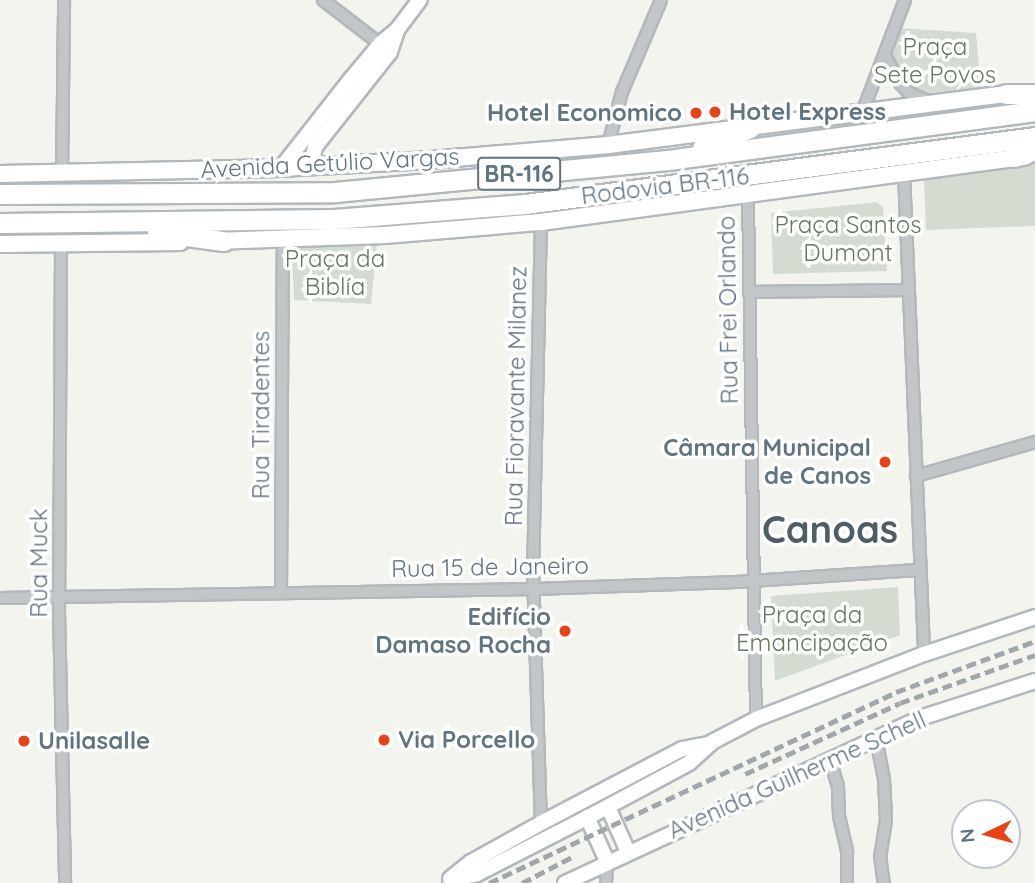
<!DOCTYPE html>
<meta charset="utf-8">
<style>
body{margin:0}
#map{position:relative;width:1035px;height:883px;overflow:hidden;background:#f4f4ef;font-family:Quicksand,sans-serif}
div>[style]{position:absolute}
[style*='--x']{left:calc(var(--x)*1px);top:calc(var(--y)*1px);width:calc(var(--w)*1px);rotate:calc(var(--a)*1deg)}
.green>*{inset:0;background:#d4dbd0}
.roads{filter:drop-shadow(2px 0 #b2b8bc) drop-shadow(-2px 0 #b2b8bc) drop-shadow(0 2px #b2b8bc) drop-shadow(0 -2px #b2b8bc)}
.street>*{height:10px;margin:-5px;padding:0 5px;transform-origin:5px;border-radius:5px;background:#c3c6c9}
.secondary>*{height:14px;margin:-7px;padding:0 7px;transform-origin:7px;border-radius:7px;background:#fff}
.primary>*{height:16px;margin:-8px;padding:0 8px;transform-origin:8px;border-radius:8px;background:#fff}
.highway>*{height:19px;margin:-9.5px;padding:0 9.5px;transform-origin:9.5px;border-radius:9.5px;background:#fff}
.rail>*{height:4.5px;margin-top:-2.25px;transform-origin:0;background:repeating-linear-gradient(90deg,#a0a7ac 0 10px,transparent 0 15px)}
.dots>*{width:19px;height:19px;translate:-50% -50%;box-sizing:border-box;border:4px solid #fff;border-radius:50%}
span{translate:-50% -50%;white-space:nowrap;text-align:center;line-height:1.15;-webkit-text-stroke:7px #fff;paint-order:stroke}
.shield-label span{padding:2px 5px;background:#fff;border:2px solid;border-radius:5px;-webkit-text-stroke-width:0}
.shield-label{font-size:23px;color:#617482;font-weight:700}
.park-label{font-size:24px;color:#667960}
.poi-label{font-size:24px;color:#617482;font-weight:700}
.left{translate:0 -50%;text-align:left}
.right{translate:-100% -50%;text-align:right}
.street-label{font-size:24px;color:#617482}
.town-label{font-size:38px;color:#4f5d67;font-weight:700}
.north{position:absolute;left:951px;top:799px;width:70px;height:70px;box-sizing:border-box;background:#fff;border:2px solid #c0c7cd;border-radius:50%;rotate:265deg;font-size:19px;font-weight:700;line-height:28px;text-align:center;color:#617482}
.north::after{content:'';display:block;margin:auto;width:24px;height:32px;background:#ed4115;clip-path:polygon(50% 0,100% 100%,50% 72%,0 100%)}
</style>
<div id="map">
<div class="green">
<i style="clip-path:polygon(899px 28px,976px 33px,981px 87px,925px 94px,911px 88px,889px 57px)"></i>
<i style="clip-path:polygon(1035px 160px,1035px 226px,926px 230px,924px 177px,1010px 166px,1019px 161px)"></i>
<i style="clip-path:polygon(877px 202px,883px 207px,887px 271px,773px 274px,771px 213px)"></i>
<i style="clip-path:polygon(322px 243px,377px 244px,371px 304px,294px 300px,292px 253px,298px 245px)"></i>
<i style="clip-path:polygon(898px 587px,900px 635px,775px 681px,771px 596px)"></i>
</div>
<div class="roads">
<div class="street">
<i style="--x:323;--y:0;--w:77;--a:37.6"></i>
<i style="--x:885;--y:56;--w:31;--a:61"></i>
<i style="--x:900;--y:83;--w:12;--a:48"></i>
<i style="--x:908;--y:92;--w:23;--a:25"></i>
<i style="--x:862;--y:113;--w:121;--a:-69.2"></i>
<i style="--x:608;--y:145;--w:55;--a:-75.2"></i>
<i style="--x:622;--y:92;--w:100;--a:-67"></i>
<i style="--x:904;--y:173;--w:481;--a:87.6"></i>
<i style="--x:62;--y:174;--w:174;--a:-89.3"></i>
<i style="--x:748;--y:195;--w:524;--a:89.13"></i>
<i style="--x:541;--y:222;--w:349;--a:91.3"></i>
<i style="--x:533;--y:571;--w:252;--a:88.2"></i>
<i style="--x:61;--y:244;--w:368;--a:90.3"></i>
<i style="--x:59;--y:612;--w:271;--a:88.7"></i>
<i style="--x:749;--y:292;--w:159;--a:-0.7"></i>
<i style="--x:916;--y:476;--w:124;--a:-15.9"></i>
<i style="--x:281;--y:592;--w:353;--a:-89.7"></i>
<i style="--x:0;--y:598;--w:534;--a:-0.97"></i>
<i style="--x:534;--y:589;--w:203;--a:-2"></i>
<i style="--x:737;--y:582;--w:183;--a:-3.8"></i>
<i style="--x:876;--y:738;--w:42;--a:79"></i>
<i style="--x:884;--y:779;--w:41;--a:87.2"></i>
<i style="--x:886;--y:820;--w:36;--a:99"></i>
<i style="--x:880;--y:856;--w:27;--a:82"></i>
<i style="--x:830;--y:759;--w:29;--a:74"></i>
<i style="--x:838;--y:787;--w:29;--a:88"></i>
<i style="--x:839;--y:816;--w:37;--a:77"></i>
<i style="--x:847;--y:852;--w:31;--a:90"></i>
<i style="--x:606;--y:883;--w:22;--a:-87"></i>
</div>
<div class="secondary">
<i style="--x:318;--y:167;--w:11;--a:-117"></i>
<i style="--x:313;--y:157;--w:10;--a:-79"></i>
<i style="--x:315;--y:147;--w:121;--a:-51.7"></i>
<i style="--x:390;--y:52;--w:23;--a:-72"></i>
<i style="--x:281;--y:168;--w:113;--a:-51.8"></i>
<i style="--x:351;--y:79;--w:47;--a:-50.2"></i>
<i style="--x:381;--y:43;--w:21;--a:-39"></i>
<i style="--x:397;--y:30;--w:38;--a:-53"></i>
<i style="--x:608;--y:807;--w:49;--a:66"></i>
<i style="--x:587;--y:817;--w:48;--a:65.6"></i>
<i style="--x:451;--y:878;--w:26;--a:-39"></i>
<i style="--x:471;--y:862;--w:80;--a:-29.1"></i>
<i style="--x:541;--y:823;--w:159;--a:-27.7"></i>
<i style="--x:682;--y:749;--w:26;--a:-11"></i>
<i style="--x:450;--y:879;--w:27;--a:-10"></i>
<i style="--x:477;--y:874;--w:131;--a:-27.1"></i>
<i style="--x:594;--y:814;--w:108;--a:-28.2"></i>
<i style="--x:689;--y:763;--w:31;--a:-42"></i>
<i style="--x:712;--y:742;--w:50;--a:-27.6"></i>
<i style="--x:756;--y:719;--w:180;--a:-21.2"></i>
<i style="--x:924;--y:654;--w:117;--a:-18.4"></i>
<i style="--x:565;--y:883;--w:391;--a:-24.9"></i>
<i style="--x:920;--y:718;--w:121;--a:-17.8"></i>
</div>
<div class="primary">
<i style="--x:0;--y:174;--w:281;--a:-1.2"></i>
<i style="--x:281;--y:168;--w:149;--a:-3.1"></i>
<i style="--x:430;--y:160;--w:179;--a:-4.8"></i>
<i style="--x:608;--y:145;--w:410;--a:-7.3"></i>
<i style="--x:213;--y:241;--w:172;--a:-2"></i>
<i style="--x:385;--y:235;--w:157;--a:-4.8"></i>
<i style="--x:541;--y:222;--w:489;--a:-7.7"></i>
<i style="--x:0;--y:244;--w:180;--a:-0.6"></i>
</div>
<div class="highway">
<i style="--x:1006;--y:94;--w:29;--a:0"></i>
<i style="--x:702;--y:148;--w:52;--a:-22.6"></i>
<i style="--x:1014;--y:157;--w:22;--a:-18"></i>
<i style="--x:0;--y:194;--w:335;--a:-0.3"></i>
<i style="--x:335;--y:192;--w:342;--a:-5.5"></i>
<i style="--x:675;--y:159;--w:363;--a:-7.6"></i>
<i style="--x:0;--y:223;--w:334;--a:-0.7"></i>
<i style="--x:334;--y:219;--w:192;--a:-4.5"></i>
<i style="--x:525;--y:204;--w:514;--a:-7.48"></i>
<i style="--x:157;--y:232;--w:67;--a:7.8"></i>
</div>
</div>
<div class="rail">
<i style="--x:745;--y:774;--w:170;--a:-24.6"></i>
<i style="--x:900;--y:703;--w:143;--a:-19.6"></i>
<i style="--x:489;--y:883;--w:450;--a:-25.1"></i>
<i style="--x:896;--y:692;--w:148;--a:-20.1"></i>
<i style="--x:522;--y:883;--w:56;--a:-27.5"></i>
</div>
<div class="dots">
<i style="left:715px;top:112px;background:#ed4115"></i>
<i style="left:696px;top:113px;background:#ed4115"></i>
<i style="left:885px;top:462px;background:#ed4115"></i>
<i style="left:565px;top:631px;background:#ed4115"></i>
<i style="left:384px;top:740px;background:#ed4115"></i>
<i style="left:24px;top:741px;background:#ed4115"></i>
</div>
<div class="shield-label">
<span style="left:519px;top:174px">BR-116</span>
</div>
<div class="park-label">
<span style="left:935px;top:61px">Praça<br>Sete Povos</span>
<span style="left:848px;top:239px">Praça Santos<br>Dumont</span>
<span style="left:335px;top:273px">Praça da<br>Biblía</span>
<span style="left:812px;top:629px">Praça da<br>Emancipação</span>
</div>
<div class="poi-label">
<span class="left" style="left:729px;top:112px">Hotel Express</span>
<span class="right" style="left:682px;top:113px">Hotel Economico</span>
<span class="right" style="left:871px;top:462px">Câmara Municipal<br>de Canos</span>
<span class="right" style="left:551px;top:631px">Edifício<br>Damaso Rocha</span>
<span class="left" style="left:398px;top:740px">Via Porcello</span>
<span class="left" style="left:38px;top:741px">Unilasalle</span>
</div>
<div class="street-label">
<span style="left:330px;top:163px;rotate:-3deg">Avenida Getúlio Vargas</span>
<span style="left:665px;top:186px;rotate:-7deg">Rodovia BR-116</span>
<span style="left:728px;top:310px;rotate:-91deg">Rua Frei Orlando</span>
<span style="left:516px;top:396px;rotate:-89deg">Rua Fioravante Milanez</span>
<span style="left:261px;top:415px;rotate:-90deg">Rua Tiradentes</span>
<span style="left:39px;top:563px;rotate:-90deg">Rua Muck</span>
<span style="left:490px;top:567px;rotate:-1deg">Rua 15 de Janeiro</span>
<span style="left:797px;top:775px;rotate:-24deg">Avenida Guilherme Schell</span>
</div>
<div class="town-label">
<span style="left:830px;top:530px">Canoas</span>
</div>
<div class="north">N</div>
</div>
